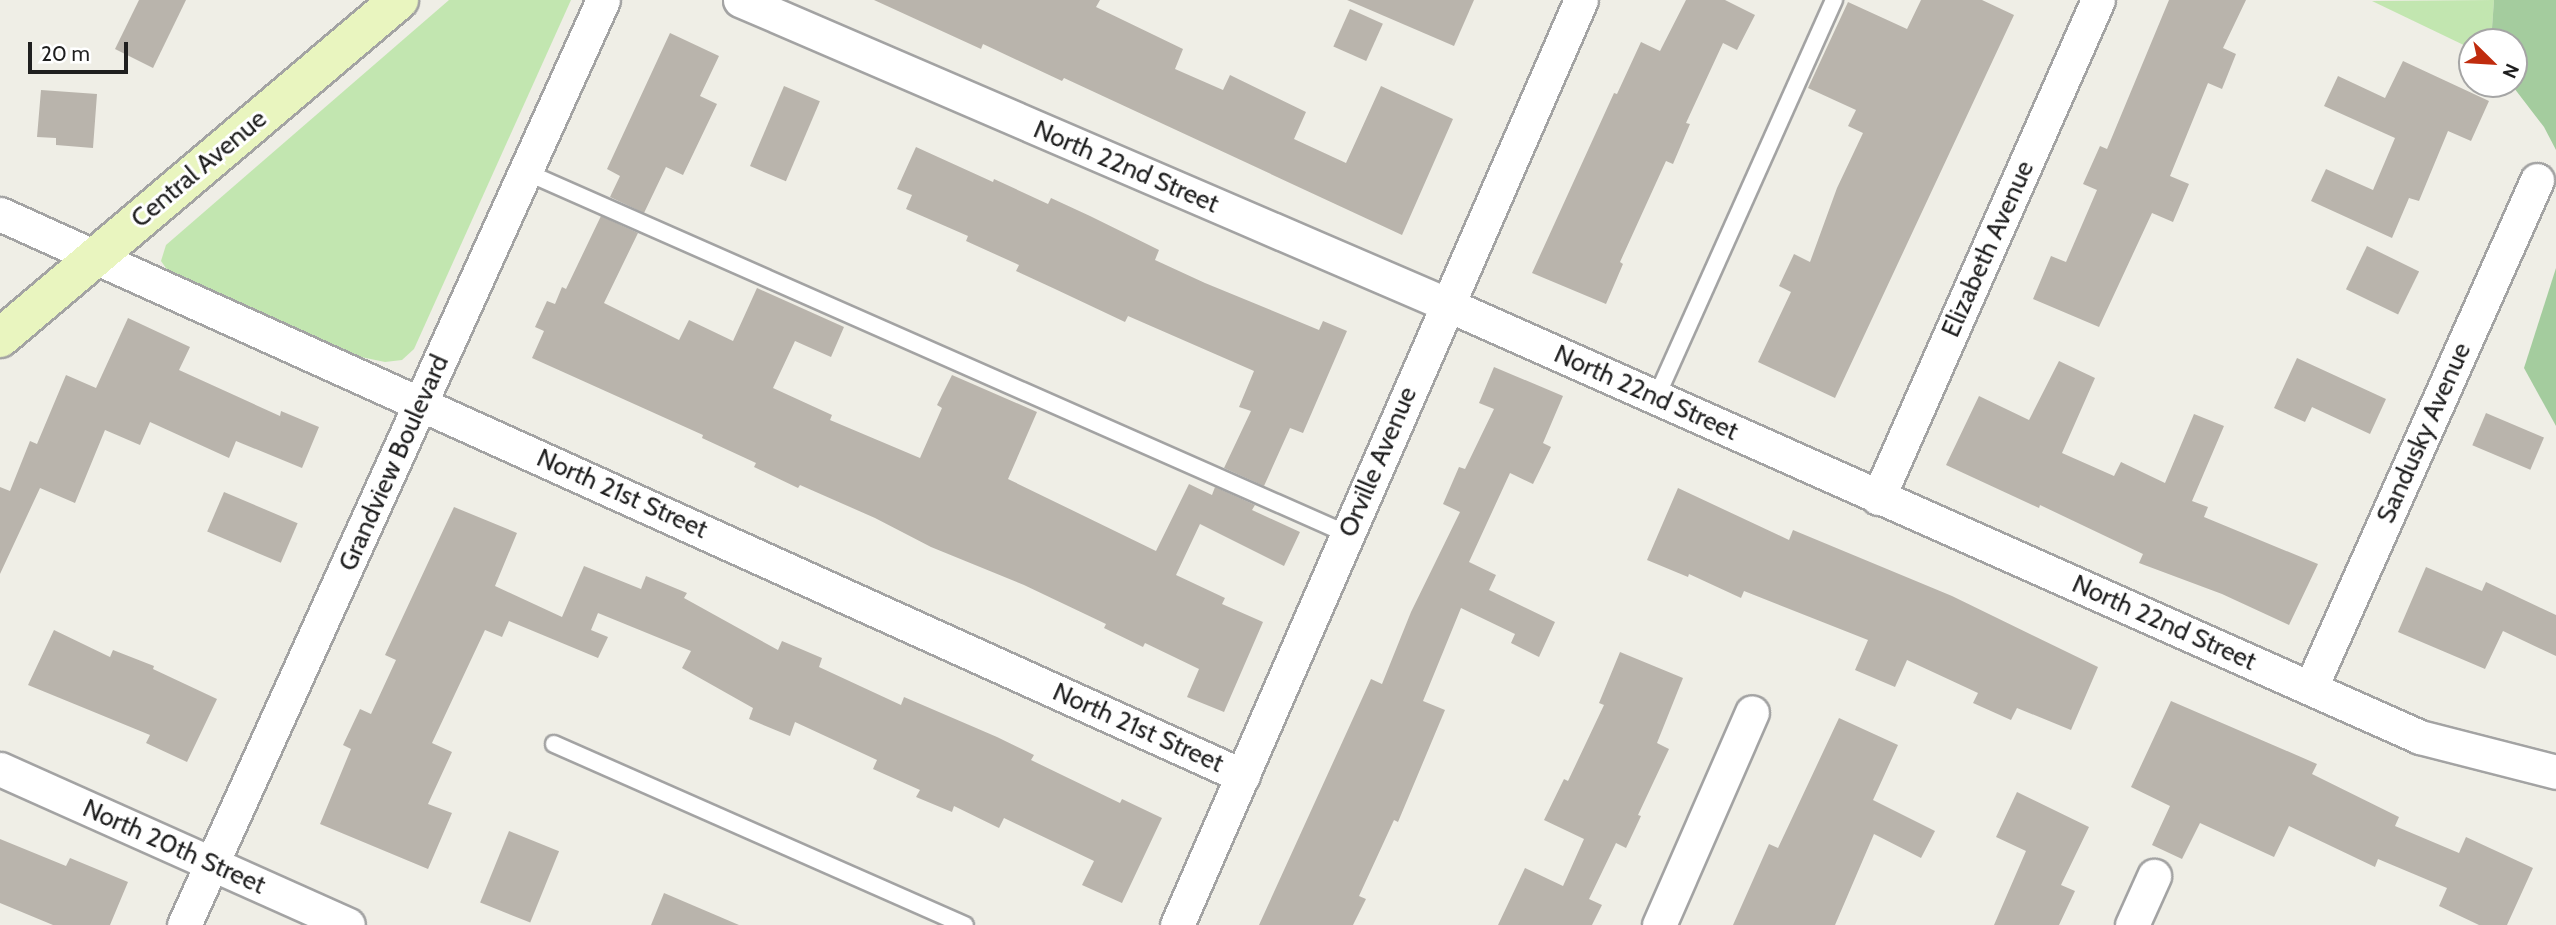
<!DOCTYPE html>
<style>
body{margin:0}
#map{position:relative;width:2556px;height:925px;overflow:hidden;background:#efeee6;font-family:Cabin,sans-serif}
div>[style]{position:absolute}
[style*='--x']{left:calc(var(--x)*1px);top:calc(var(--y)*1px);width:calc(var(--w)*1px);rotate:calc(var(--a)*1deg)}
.grass>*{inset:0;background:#c2e6b0}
.forest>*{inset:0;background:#a4cc9e}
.building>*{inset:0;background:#b9b4ac;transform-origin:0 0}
.roads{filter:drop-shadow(2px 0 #a3a3a3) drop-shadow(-2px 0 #a3a3a3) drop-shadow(0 2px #a3a3a3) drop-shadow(0 -2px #a3a3a3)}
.service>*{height:16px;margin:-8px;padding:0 8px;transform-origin:8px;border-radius:8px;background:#fff}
.minor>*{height:33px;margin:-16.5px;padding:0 16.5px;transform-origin:16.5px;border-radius:16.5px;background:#fff}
.secondary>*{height:38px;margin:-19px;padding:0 19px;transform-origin:19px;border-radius:19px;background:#e9f5bf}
span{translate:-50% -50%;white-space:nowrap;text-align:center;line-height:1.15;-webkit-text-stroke:6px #fff;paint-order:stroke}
.street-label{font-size:26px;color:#1f1f1f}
.north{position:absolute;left:2458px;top:28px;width:70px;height:70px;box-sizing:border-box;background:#fff;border:2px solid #a5a5a5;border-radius:50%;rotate:114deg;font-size:19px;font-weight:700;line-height:28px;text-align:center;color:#1f1f1f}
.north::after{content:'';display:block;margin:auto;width:24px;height:32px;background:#c02c0e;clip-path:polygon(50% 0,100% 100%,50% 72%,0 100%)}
.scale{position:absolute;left:28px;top:42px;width:100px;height:32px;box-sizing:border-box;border:4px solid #1f1f1f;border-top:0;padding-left:9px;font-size:21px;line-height:24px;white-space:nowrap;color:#1f1f1f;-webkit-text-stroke:5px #fff;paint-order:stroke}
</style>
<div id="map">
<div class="grass">
<i style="clip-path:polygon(449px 0,571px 0,414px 349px,402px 360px,385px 362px,361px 357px,168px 271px,161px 261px,166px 245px)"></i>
<i style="clip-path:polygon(2494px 0,2491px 42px,2472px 42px,2472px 49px,2372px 1px)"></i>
</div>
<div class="forest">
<i style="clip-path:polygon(2494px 0,2556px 0,2556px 150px,2544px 127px,2511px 84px,2514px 84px,2514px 42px,2491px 42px)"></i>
<i style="clip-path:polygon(2556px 268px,2556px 426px,2524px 368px)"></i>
</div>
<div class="building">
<i style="clip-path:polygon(139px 0,186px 0,153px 68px,115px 49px)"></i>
<i style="clip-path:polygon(874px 0,1100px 0,1096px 7px,1183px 49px,1175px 69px,1223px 90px,1230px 75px,1306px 112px,1294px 139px,1346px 163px,1381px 86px,1453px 119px,1402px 235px,1064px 78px,1062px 81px,983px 44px,981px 49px)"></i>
<i style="clip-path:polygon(1347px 0,1474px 0,1454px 46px)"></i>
<i style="clip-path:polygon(1686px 0,1725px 0,1755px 15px,1737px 50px,1723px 43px,1686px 123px,1690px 124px,1673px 164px,1666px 161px,1620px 262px,1623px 264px,1606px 304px,1532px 273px,1614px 93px,1617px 94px,1641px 42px,1660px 51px)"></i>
<i style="clip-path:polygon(1921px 0,1982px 0,2014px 15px,1835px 398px,1758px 362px,1791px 292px,1779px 286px,1794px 254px,1810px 262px,1837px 188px,1863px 133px,1848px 126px,1856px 110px,1808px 88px,1848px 2px,1907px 29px)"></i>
<i style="clip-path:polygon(2169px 0,2246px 0,2223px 48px,2236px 54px,2222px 89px,2208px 83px,2170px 176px,2189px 184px,2173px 222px,2152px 213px,2099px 327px,2033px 299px,2051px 256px,2066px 262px,2097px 190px,2083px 184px,2100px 146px,2107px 149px)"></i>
<i style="left:1350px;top:9px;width:36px;height:41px;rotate:24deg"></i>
<i style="clip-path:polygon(670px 33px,719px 56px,700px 96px,717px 104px,683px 175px,666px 167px,644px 213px,610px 197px,620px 176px,607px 169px)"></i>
<i style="clip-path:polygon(2403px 61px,2489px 101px,2471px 141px,2448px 131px,2419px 201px,2409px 198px,2392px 238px,2311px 201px,2326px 169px,2373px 190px,2395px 138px,2324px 106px,2338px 76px,2385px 98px)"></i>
<i style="left:784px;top:86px;width:39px;height:87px;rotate:23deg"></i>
<i style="clip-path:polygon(41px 90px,97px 94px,93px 148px,56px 145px,56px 138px,37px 137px)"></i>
<i style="clip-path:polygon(916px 147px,993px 182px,994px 179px,1048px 204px,1051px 198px,1090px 216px,1159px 250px,1155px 260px,1205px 283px,1319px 330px,1323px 321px,1347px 331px,1303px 433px,1290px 428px,1264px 486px,1224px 468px,1251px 411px,1239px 407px,1254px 371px,1128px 316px,1125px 322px,1055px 289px,1016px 271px,1019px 265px,966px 241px,968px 236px,906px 209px,912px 195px,897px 189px)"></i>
<i style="clip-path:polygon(601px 216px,638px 233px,604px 303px,679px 340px,689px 320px,733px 341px,757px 288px,844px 327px,831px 357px,795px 341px,773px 388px,832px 415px,830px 420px,920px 458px,942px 408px,937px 405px,952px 375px,1037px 412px,1008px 479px,1156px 551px,1189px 484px,1212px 495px,1215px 487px,1255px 505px,1252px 510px,1300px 532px,1284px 566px,1200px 524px,1176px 575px,1225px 598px,1222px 604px,1263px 622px,1224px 712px,1187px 697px,1199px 669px,1145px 643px,1143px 647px,1104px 628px,1106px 624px,1024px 585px,931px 547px,875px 518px,800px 485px,798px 488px,754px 467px,756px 463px,702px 438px,703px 435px,532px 358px,544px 331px,535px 327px,547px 301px,555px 304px,562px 287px,566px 289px)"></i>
<i style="left:2367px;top:246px;width:58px;height:48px;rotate:26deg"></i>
<i style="clip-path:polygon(128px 318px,190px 347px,179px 370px,280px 416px,281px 411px,319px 427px,302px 468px,236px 441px,229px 458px,150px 422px,140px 445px,105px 430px,75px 503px,40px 488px,0 574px,0 487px,10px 491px,30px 441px,37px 444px,66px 375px,96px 388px)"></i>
<i style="clip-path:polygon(2297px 358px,2386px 399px,2370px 434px,2312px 407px,2305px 422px,2274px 408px)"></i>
<i style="clip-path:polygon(2059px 361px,2095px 378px,2062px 453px,2114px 476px,2121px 462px,2165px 483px,2194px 414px,2224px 426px,2192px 501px,2208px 507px,2204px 517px,2318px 564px,2289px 625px,2222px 594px,2139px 563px,2143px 554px,2040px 505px,2039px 508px,1946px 465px,1979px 396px,2029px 420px)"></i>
<i style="clip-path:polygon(1494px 367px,1563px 396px,1543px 443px,1551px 447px,1533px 484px,1510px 473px,1469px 562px,1496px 575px,1489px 590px,1555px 622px,1539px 657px,1511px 643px,1515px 634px,1461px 608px,1423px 701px,1445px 710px,1398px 822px,1394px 820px,1359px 896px,1366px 899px,1353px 925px,1259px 925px,1371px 679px,1382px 684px,1411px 612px,1460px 512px,1443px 504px,1459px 467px,1465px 469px,1494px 409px,1479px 403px)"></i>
<i style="left:2486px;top:413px;width:63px;height:35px;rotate:23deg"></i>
<i style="clip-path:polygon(1678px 488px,1789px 540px,1793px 530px,1952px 596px,2098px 667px,2071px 730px,2017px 708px,2011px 720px,1973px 703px,1978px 693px,1907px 660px,1895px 687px,1855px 670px,1868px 640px,1744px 591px,1741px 598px,1689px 574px,1688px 577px,1647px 560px)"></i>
<i style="left:224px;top:492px;width:80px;height:43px;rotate:23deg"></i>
<i style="clip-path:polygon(454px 507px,517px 533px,495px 586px,562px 617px,584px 566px,641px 589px,646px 576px,687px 593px,684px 598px,778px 650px,782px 641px,822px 658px,819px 667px,901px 705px,904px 697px,997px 737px,1034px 755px,1031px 760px,1120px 803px,1122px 799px,1162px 818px,1122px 903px,1082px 885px,1094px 861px,1004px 818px,999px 828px,954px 806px,952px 812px,916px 797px,920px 790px,873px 769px,877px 760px,795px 722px,790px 736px,749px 719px,753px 708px,682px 668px,691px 651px,598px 613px,591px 630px,608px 637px,598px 658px,509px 621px,502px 637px,485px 630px,432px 743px,452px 752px,428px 804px,452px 813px,428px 869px,320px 824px,351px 749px,343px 745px,360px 709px,371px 714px,396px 660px,385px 655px)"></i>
<i style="clip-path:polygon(2426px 567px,2482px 591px,2486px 582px,2556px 615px,2556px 656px,2503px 631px,2485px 669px,2398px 632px)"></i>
<i style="clip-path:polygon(54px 630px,110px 657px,113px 650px,154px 666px,153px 669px,217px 699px,187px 762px,146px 743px,150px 735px,28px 685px)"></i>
<i style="clip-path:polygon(1620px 652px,1683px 678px,1657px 743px,1669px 749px,1638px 815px,1641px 816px,1626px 848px,1616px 843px,1589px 899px,1602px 905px,1592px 925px,1498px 925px,1525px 868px,1563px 886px,1584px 839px,1544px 820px,1564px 779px,1568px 781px,1604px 705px,1599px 703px)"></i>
<i style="clip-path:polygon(2171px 701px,2317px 764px,2312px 774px,2399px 817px,2395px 826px,2459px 853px,2466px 837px,2533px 868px,2507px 925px,2479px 925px,2439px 906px,2447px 888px,2378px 859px,2375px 867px,2289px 826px,2274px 857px,2200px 823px,2182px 859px,2152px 845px,2170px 806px,2131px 787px)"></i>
<i style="clip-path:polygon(1839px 718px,1898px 745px,1873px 800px,1935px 831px,1921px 858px,1874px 834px,1835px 925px,1733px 925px,1769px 844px,1778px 848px)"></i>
<i style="clip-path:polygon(2017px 792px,2089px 827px,2061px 885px,2075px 891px,2059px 925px,1994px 925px,2026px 851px,1996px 837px)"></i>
<i style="left:509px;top:831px;width:54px;height:77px;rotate:22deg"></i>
<i style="clip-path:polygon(0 839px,66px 866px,70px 858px,128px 882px,110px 925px,53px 925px,0 903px)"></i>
<i style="clip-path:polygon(664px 893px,739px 925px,651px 925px)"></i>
</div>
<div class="roads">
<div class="service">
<i style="--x:526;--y:172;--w:897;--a:23.79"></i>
<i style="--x:1656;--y:398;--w:436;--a:-65.9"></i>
<i style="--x:554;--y:744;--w:449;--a:23.8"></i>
</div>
<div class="minor">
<i style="--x:740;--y:0;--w:769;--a:23.3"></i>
<i style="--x:1446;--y:304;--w:1066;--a:23.97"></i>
<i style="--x:2420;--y:737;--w:140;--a:14.4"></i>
<i style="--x:0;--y:214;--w:1364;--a:24.33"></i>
<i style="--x:1878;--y:498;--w:544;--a:-66.17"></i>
<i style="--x:2311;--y:687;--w:555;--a:-65.97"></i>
<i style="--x:0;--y:769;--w:381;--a:24.1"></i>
<i style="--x:184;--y:925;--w:1015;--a:-65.63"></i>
<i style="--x:1177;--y:925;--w:1009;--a:-66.41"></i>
<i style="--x:1659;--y:925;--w:232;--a:-66.4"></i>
<i style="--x:2132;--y:925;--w:54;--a:-65.8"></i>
</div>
<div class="secondary">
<i style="--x:0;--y:338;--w:523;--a:-40.27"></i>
</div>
</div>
<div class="street-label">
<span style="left:1126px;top:167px;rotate:23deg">North 22nd Street</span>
<span style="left:199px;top:169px;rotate:-40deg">Central Avenue</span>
<span style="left:1988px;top:249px;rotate:-66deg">Elizabeth Avenue</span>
<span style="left:1646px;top:393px;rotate:24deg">North 22nd Street</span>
<span style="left:2424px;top:433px;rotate:-66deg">Sandusky Avenue</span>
<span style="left:1378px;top:462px;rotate:-67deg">Orville Avenue</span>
<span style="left:394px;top:463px;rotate:-66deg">Grandview Boulevard</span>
<span style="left:622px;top:494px;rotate:24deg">North 21st Street</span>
<span style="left:2164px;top:623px;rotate:24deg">North 22nd Street</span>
<span style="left:1138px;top:728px;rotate:24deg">North 21st Street</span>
<span style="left:174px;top:847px;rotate:24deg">North 20th Street</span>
</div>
<div class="north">N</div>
<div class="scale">20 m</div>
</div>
